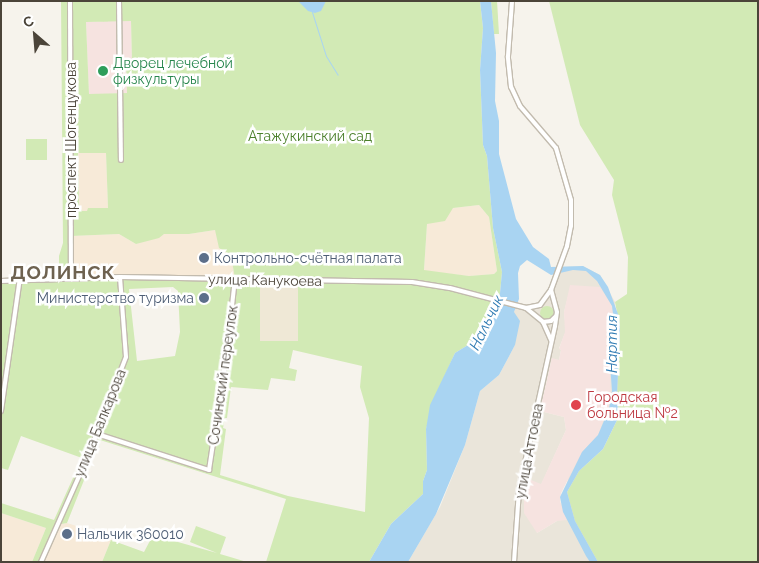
<!DOCTYPE html>
<meta charset="utf-8">
<style>
body{margin:0}
#map{position:relative;width:759px;height:563px;overflow:hidden;background:#f6f3ec;font-family:Raleway,sans-serif}
div>[style]{position:absolute}
[style*='--x']{left:calc(var(--x)*1px);top:calc(var(--y)*1px);width:calc(var(--w)*1px);rotate:calc(var(--a)*1deg)}
.residential>*{inset:0;background:#eae5da}
.commercial>*{inset:0;background:#f7ead8}
.education>*{inset:0;background:#efe8d6;transform-origin:0 0}
.medical>*{inset:0;background:#f6e3e0}
.green>*{inset:0;background:#d2eab5;transform-origin:0 0}
.round{border-radius:50%}
.water>*{inset:0;background:#a9d4f2}
.stream>*{height:1px;margin:-0.5px;padding:0 0.5px;transform-origin:0.5px;border-radius:0.5px;background:#a9d4f2}
.roads{filter:drop-shadow(1px 0 #c2bbae) drop-shadow(-1px 0 #c2bbae) drop-shadow(0 1px #c2bbae) drop-shadow(0 -1px #c2bbae)}
.minor>*{height:4px;margin:-2px;padding:0 2px;transform-origin:2px;border-radius:2px;background:#fff}
.dots>*{width:14px;height:14px;translate:-50% -50%;box-sizing:border-box;border:2px solid #fff;border-radius:50%}
span{translate:-50% -50%;white-space:nowrap;text-align:center;line-height:1.15;-webkit-text-stroke:5px #fff;paint-order:stroke}
.leisure-label{font-size:14px;color:#27864d}
.left{translate:0 -50%;text-align:left}
.park-label{font-size:14px;color:#4a7f2a}
.street-label{font-size:14px;color:#4b4439}
.service-label{font-size:14px;color:#4e5e75}
.right{translate:-100% -50%;text-align:right}
.health-label{font-size:14px;color:#be3a42}
.water-label{font-size:15px;color:#2e7ab2;font-style:italic}
.district-label{font-size:19px;color:#6e6250;font-weight:700;letter-spacing:1px}
.frame{position:absolute;inset:0;border:2px solid #4b4439;pointer-events:none}
.north{position:absolute;left:10px;top:10px;width:50px;height:50px;-webkit-text-stroke:4px #fff;paint-order:stroke;rotate:333deg;font-size:14px;font-weight:700;line-height:20px;text-align:center;color:#4b4439}
.north::after{content:'';display:block;margin:auto;width:18px;height:22px;background:#4b4439;clip-path:polygon(50% 0,100% 100%,50% 72%,0 100%)}
</style>
<div id="map">
<div class="residential">
<i style="clip-path:polygon(evenodd,583px 266px,600px 275px,615px 302px,619px 407px,567px 492px,598px 562px,408px 562px,440px 507px,465px 445px,480px 391px,499px 375px,515px 345px,514px 312px,516px 305px,526px 308px,540px 305px,551px 290px,559px 267px,583px 266px,571px 285px,569px 475px,557px 521px,537px 533px,526px 479px,541px 485px,566px 430px,564px 417px,540px 411px,552px 359px,559px 360px,561px 350px,559px 348px,566px 331px,564px 312px,571px 285px)"></i>
</div>
<div class="commercial">
<i style="clip-path:polygon(78px 153px,106px 153px,108px 208px,88px 208px,88px 211px,82px 211px,79px 204px)"></i>
<i style="clip-path:polygon(479px 205px,489px 217px,497px 271px,494px 274px,469px 276px,424px 271px,427px 224px,453px 208px)"></i>
<i style="clip-path:polygon(215px 230px,231px 255px,235px 279px,71px 279px,71px 236px,119px 234px,136px 244px,164px 234px,189px 234px)"></i>
<i style="clip-path:polygon(1px 513px,46px 528px,32px 562px,1px 562px)"></i>
<i style="clip-path:polygon(67px 523px,105px 535px,104px 537px,111px 540px,102px 562px,41px 562px,56px 525px)"></i>
</div>
<div class="education">
<i style="left:260px;top:287px;width:38px;height:54px"></i>
</div>
<div class="medical">
<i style="clip-path:polygon(131px 20px,132px 63px,126px 63px,127px 93px,89px 95px,86px 22px)"></i>
<i style="clip-path:polygon(570px 285px,600px 287px,612px 306px,614px 321px,610px 363px,611px 400px,598px 435px,582px 452px,561px 493px,560px 501px,567px 520px,557px 521px,537px 533px,524px 513px,524px 496px,526px 478px,541px 484px,566px 430px,564px 417px,540px 411px,552px 358px,559px 360px,561px 350px,559px 349px,565px 332px,564px 312px)"></i>
</div>
<div class="green">
<i style="clip-path:polygon(evenodd,61px 1px,480px 1px,483px 28px,480px 70px,483px 145px,487px 156px,493px 228px,502px 272px,500px 293px,496px 306px,468px 345px,455px 353px,440px 386px,426px 429px,427px 470px,423px 481px,423px 494px,391px 524px,369px 562px,266px 562px,286px 499px,100px 440px,67px 523px,56px 525px,41px 562px,32px 562px,46px 528px,1px 513px,1px 503px,54px 520px,82px 458px,21px 436px,8px 470px,1px 468px,1px 281px,59px 278px,59px 256px,63px 243px,61px 1px,131px 21px,132px 62px,126px 63px,127px 93px,89px 94px,86px 22px,131px 21px,61px 1px,78px 153px,106px 153px,108px 208px,88px 208px,87px 211px,82px 211px,79px 204px,78px 153px,61px 1px,479px 205px,489px 217px,497px 271px,494px 274px,469px 276px,424px 270px,427px 224px,445px 221px,453px 208px,479px 205px,61px 1px,215px 230px,219px 248px,231px 255px,235px 279px,71px 278px,71px 236px,119px 234px,136px 244px,159px 238px,164px 234px,189px 234px,215px 230px,61px 1px,173px 287px,178px 291px,180px 332px,175px 356px,137px 361px,129px 289px,173px 287px,61px 1px,260px 287px,298px 287px,298px 341px,260px 341px,260px 287px,61px 1px,293px 350px,362px 366px,360px 387px,369px 418px,365px 512px,288px 496px,220px 475px,226px 429px,223px 428px,225px 418px,227px 418px,231px 387px,268px 390px,271px 378px,295px 381px,297px 370px,289px 368px,293px 350px)"></i>
<i style="clip-path:polygon(491px 1px,497px 1px,499px 34px,494px 34px)"></i>
<i style="clip-path:polygon(549px 1px,758px 1px,758px 562px,598px 562px,575px 521px,567px 492px,579px 471px,603px 449px,619px 416px,617px 395px,620px 328px,615px 302px,627px 294px,628px 257px,612px 195px,614px 180px,580px 125px)"></i>
<i style="left:26px;top:139px;width:21px;height:21px"></i>
<i class="round" style="left:540px;top:306px;width:14px;height:14px"></i>
<i style="clip-path:polygon(196px 526px,226px 537px,220px 554px,247px 562px,102px 562px,111px 540px,144px 552px,153px 535px,217px 553px,190px 542px)"></i>
</div>
<div class="water">
<i style="clip-path:polygon(298px 1px,326px 1px,321px 11px,315px 13px,308px 11px)"></i>
<i style="clip-path:polygon(480px 1px,491px 1px,496px 53px,495px 101px,499px 121px,499px 154px,516px 219px,533px 247px,549px 259px,551px 267px,583px 266px,600px 275px,608px 287px,618px 314px,620px 328px,617px 395px,619px 416px,603px 449px,579px 471px,567px 492px,575px 521px,598px 562px,590px 562px,586px 556px,563px 512px,560px 497px,582px 452px,598px 435px,609px 409px,612px 391px,610px 363px,614px 321px,612px 306px,597px 281px,586px 271px,573px 270px,551px 275px,527px 260px,520px 266px,518px 273px,519px 299px,514px 312px,520px 321px,515px 345px,499px 375px,480px 391px,465px 445px,436px 514px,408px 562px,369px 562px,391px 524px,423px 494px,423px 481px,427px 470px,426px 429px,430px 405px,455px 353px,468px 345px,496px 306px,500px 293px,502px 272px,493px 228px,487px 156px,483px 145px,480px 70px,483px 28px)"></i>
</div>
<div class="stream">
<i style="--x:312;--y:12;--w:46;--a:72.3"></i>
<i style="--x:326;--y:56;--w:22;--a:58"></i>
</div>
<div class="roads">
<div class="minor">
<i style="--x:70;--y:1;--w:278;--a:89.8"></i>
<i style="--x:119;--y:1;--w:159;--a:89.3"></i>
<i style="--x:1;--y:281;--w:119;--a:-1.9"></i>
<i style="--x:120;--y:277;--w:292;--a:1"></i>
<i style="--x:412;--y:282;--w:38;--a:9"></i>
<i style="--x:450;--y:288;--w:79;--a:14.7"></i>
<i style="--x:526;--y:308;--w:14;--a:-12"></i>
<i style="--x:540;--y:305;--w:19;--a:-54"></i>
<i style="--x:551;--y:290;--w:47;--a:-70"></i>
<i style="--x:567;--y:246;--w:20;--a:-79"></i>
<i style="--x:571;--y:226;--w:26;--a:-90"></i>
<i style="--x:571;--y:200;--w:54;--a:-106.1"></i>
<i style="--x:556;--y:148;--w:55;--a:-130.6"></i>
<i style="--x:520;--y:106;--w:21;--a:-115"></i>
<i style="--x:511;--y:87;--w:31;--a:-96"></i>
<i style="--x:508;--y:56;--w:55;--a:-85.8"></i>
<i style="--x:526;--y:308;--w:22;--a:39"></i>
<i style="--x:543;--y:322;--w:8;--a:-7"></i>
<i style="--x:551;--y:321;--w:7;--a:-45"></i>
<i style="--x:543;--y:322;--w:20;--a:66"></i>
<i style="--x:1;--y:411;--w:134;--a:-81.9"></i>
<i style="--x:97;--y:434;--w:118;--a:17.8"></i>
<i style="--x:209;--y:470;--w:120;--a:-81.4"></i>
<i style="--x:227;--y:351;--w:72;--a:-83.7"></i>
<i style="--x:41;--y:562;--w:116;--a:-66.1"></i>
<i style="--x:88;--y:456;--w:106;--a:-69"></i>
<i style="--x:126;--y:357;--w:80;--a:-94.3"></i>
<i style="--x:514;--y:562;--w:72;--a:-86"></i>
<i style="--x:519;--y:490;--w:168;--a:-77.6"></i>
<i style="--x:555;--y:326;--w:14;--a:-82"></i>
<i style="--x:557;--y:312;--w:23;--a:-105"></i>
</div>
</div>
<div class="dots">
<i style="left:103px;top:71px;background:#2e9e5b"></i>
<i style="left:204px;top:258px;background:#5c6f8a"></i>
<i style="left:204px;top:298px;background:#5c6f8a"></i>
<i style="left:576px;top:405px;background:#e0444e"></i>
<i style="left:67px;top:534px;background:#5c6f8a"></i>
</div>
<div class="leisure-label">
<span class="left" style="left:113px;top:71px">Дворец лечебной<br>физкультуры</span>
</div>
<div class="park-label">
<span style="left:310px;top:136px">Атажукинский сад</span>
</div>
<div class="street-label">
<span style="left:71px;top:140px;rotate:-90deg">проспект Шогенцукова</span>
<span style="left:265px;top:280px;rotate:1deg">улица Канукоева</span>
<span style="left:223px;top:375px;rotate:-82deg">Сочинский переулок</span>
<span style="left:100px;top:423px;rotate:-68deg">улица Балкарова</span>
<span style="left:529px;top:451px;rotate:-79deg">улица Аттоева</span>
</div>
<div class="service-label">
<span class="left" style="left:214px;top:258px">Контрольно-счётная палата</span>
<span class="right" style="left:194px;top:298px">Министерство туризма</span>
<span class="left" style="left:77px;top:534px">Нальчик 360010</span>
</div>
<div class="health-label">
<span class="left" style="left:587px;top:405px">Городская<br>больница №2</span>
</div>
<div class="water-label">
<span style="left:487px;top:323px;rotate:-64deg">Нальчик</span>
<span style="left:613px;top:344px;rotate:-90deg">Нартия</span>
</div>
<div class="district-label">
<span style="left:63px;top:273px">ДОЛИНСК</span>
</div>
<div class="frame"></div>
<div class="north">С</div>
</div>
